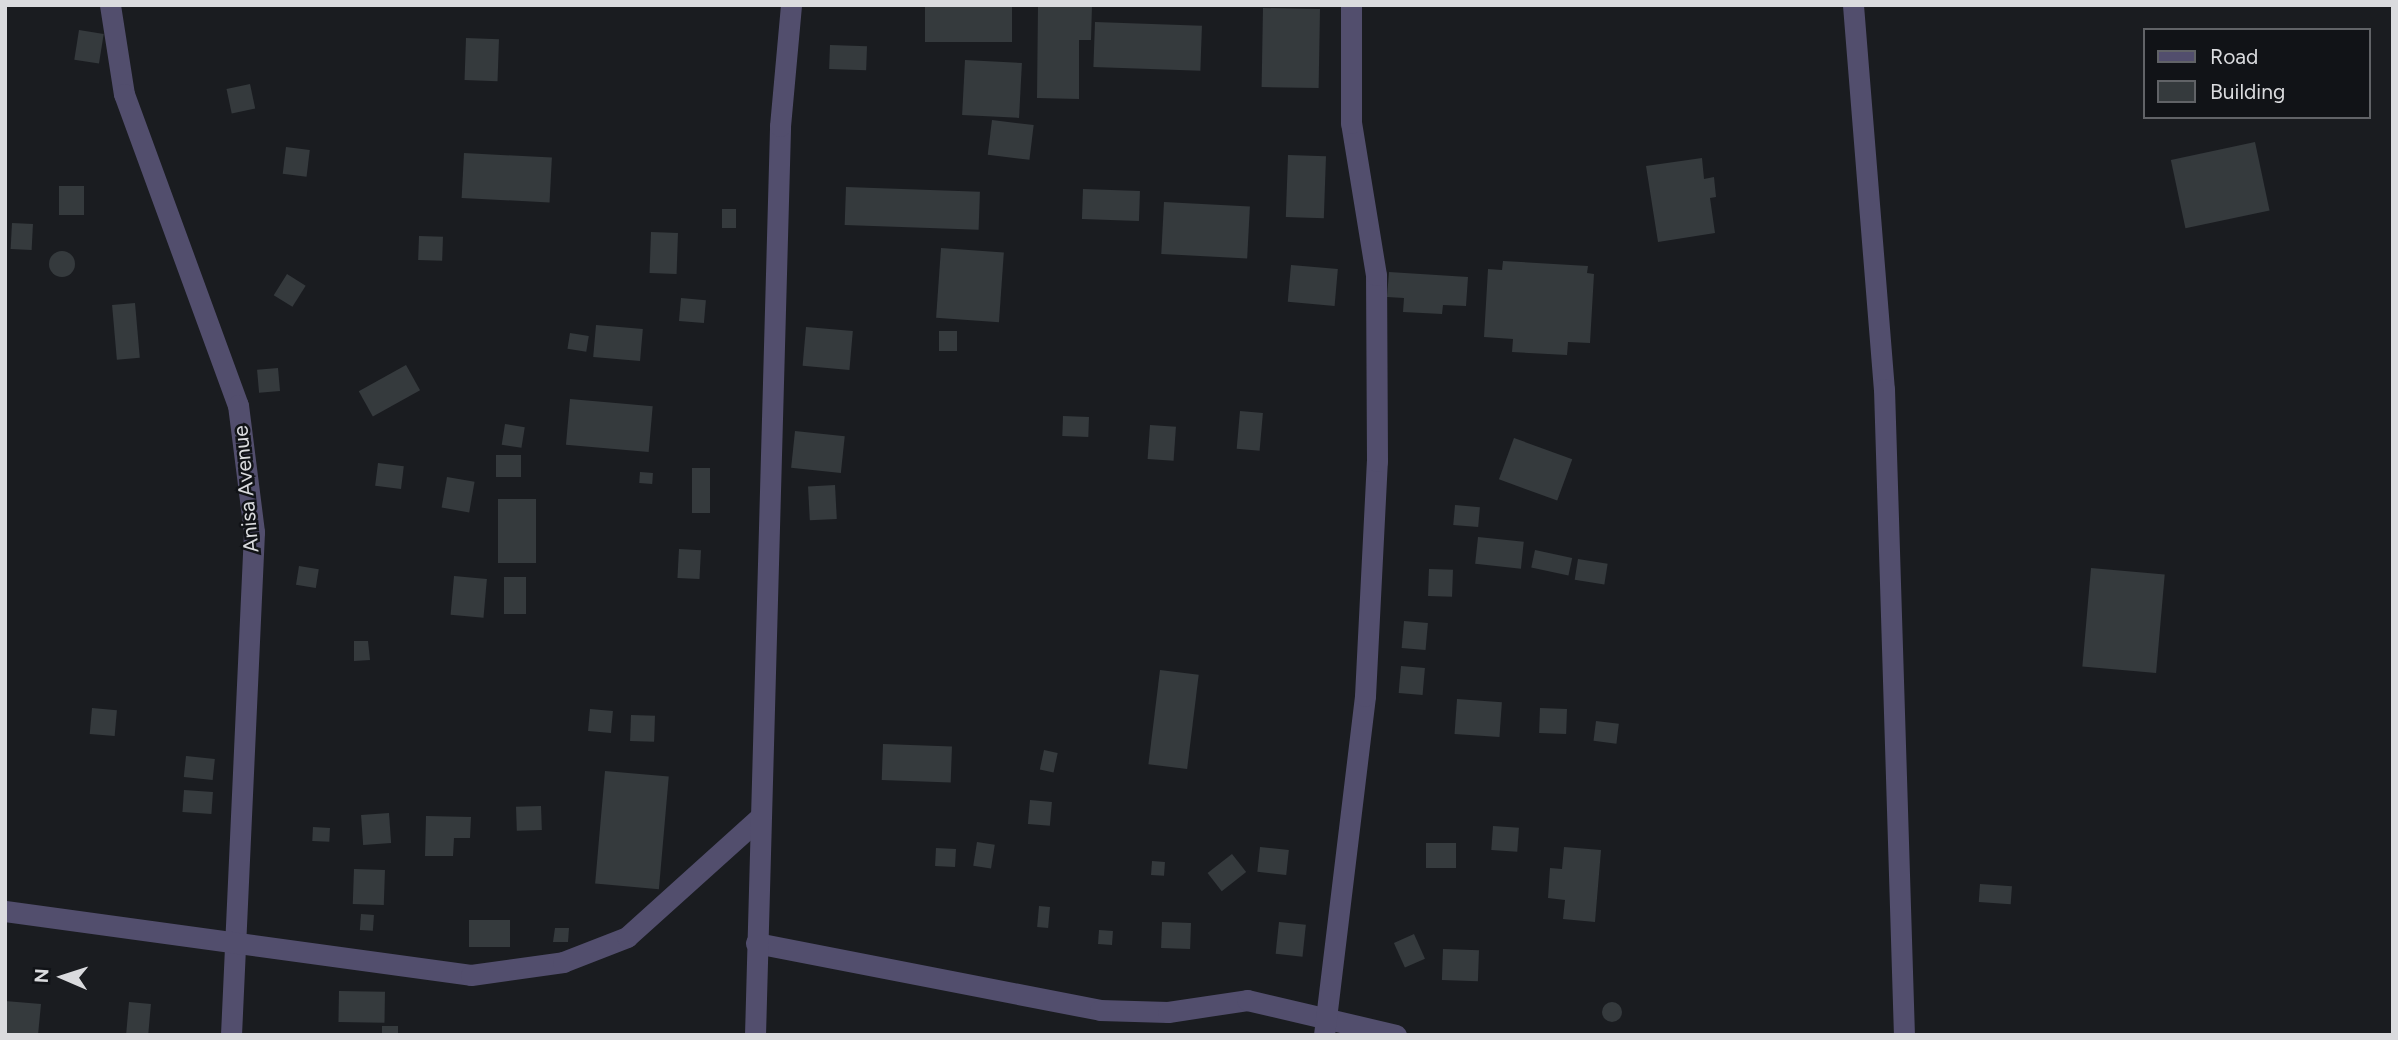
<!DOCTYPE html>
<style>
body{margin:0}
#map{position:relative;width:2398px;height:1040px;overflow:hidden;background:#1a1c20;font-family:Figtree,sans-serif}
div>[style]{position:absolute}
[style*='--x']{left:calc(var(--x)*1px);top:calc(var(--y)*1px);width:calc(var(--w)*1px);rotate:calc(var(--a)*1deg)}
.building>*{inset:0;background:#353a3d;transform-origin:0 0}
.round{border-radius:50%}
.minor>*{height:21px;margin:-10.5px;padding:0 10.5px;transform-origin:10.5px;border-radius:10.5px;background:#524e6d}
span{translate:-50% -50%;white-space:nowrap;text-align:center;line-height:1.15;-webkit-text-stroke:5px #111317;paint-order:stroke}
.street-label{font-size:21px;color:#dadbde}
.frame{position:absolute;inset:0;border:7px solid #dadbde;pointer-events:none}
.legend{position:absolute;left:2143px;top:28px;width:228px;height:91px;box-sizing:border-box;background:#111317;border:2px solid #616367;margin:0;padding:9px 12px;list-style:none;font-size:21px;color:#dadbde}
.legend li{display:flex;align-items:center;gap:14px;height:35px}
.legend b{width:35px;border:2px solid #616367}
.north{position:absolute;left:28px;top:942px;width:70px;height:70px;-webkit-text-stroke:5px #111317;paint-order:stroke;rotate:273deg;font-size:19px;font-weight:700;line-height:28px;text-align:center;color:#dadbde}
.north::after{content:'';display:block;margin:auto;width:24px;height:32px;background:#dadbde;clip-path:polygon(50% 0,100% 100%,50% 72%,0 100%)}
</style>
<div id="map">
<div class="building">
<i style="left:925px;top:5px;width:87px;height:37px"></i>
<i style="clip-path:polygon(1038px 5px,1092px 5px,1091px 40px,1079px 40px,1079px 99px,1037px 98px)"></i>
<i style="left:1263px;top:8px;width:57px;height:79px;rotate:1deg"></i>
<i style="left:1095px;top:22px;width:107px;height:45px;rotate:2deg"></i>
<i style="left:79px;top:30px;width:25px;height:30px;rotate:9deg"></i>
<i style="left:466px;top:38px;width:33px;height:42px;rotate:2deg"></i>
<i style="left:830px;top:45px;width:37px;height:24px;rotate:2deg"></i>
<i style="left:965px;top:60px;width:57px;height:55px;rotate:3deg"></i>
<i style="left:250px;top:84px;width:25px;height:24px;rotate:78deg"></i>
<i style="left:992px;top:120px;width:42px;height:35px;rotate:7deg"></i>
<i style="left:2255px;top:142px;width:70px;height:86px;rotate:78deg"></i>
<i style="left:286px;top:147px;width:24px;height:27px;rotate:7deg"></i>
<i style="left:464px;top:153px;width:88px;height:45px;rotate:3deg"></i>
<i style="left:1288px;top:155px;width:38px;height:62px;rotate:2deg"></i>
<i style="clip-path:polygon(1702px 158px,1704px 179px,1714px 177px,1716px 197px,1710px 198px,1715px 233px,1658px 242px,1646px 166px)"></i>
<i style="left:59px;top:186px;width:25px;height:29px"></i>
<i style="left:846px;top:187px;width:134px;height:38px;rotate:2deg"></i>
<i style="left:1083px;top:189px;width:57px;height:30px;rotate:2deg"></i>
<i style="left:1164px;top:202px;width:86px;height:52px;rotate:3deg"></i>
<i style="left:722px;top:209px;width:14px;height:19px"></i>
<i style="left:12px;top:223px;width:21px;height:26px;rotate:3deg"></i>
<i style="left:651px;top:232px;width:27px;height:41px;rotate:2deg"></i>
<i style="left:419px;top:236px;width:24px;height:24px;rotate:2deg"></i>
<i style="left:941px;top:248px;width:63px;height:70px;rotate:4deg"></i>
<i class="round" style="left:49px;top:251px;width:26px;height:26px"></i>
<i style="clip-path:polygon(1503px 261px,1588px 266px,1587px 273px,1594px 274px,1590px 343px,1568px 342px,1567px 355px,1512px 352px,1513px 339px,1484px 337px,1488px 269px,1502px 270px)"></i>
<i style="left:1291px;top:265px;width:47px;height:37px;rotate:5deg"></i>
<i style="clip-path:polygon(1389px 272px,1468px 277px,1466px 306px,1443px 305px,1442px 314px,1403px 312px,1404px 298px,1387px 297px)"></i>
<i style="left:287px;top:274px;width:22px;height:25px;rotate:32deg"></i>
<i style="left:681px;top:298px;width:25px;height:23px;rotate:5deg"></i>
<i style="left:135px;top:303px;width:55px;height:23px;rotate:85deg"></i>
<i style="left:596px;top:325px;width:47px;height:32px;rotate:5deg"></i>
<i style="left:806px;top:327px;width:47px;height:39px;rotate:5deg"></i>
<i style="left:957px;top:331px;width:20px;height:18px;rotate:90deg"></i>
<i style="left:570px;top:333px;width:19px;height:16px;rotate:9deg"></i>
<i style="left:406px;top:365px;width:29px;height:54px;rotate:61deg"></i>
<i style="left:278px;top:368px;width:23px;height:21px;rotate:85deg"></i>
<i style="left:570px;top:399px;width:83px;height:46px;rotate:5deg"></i>
<i style="left:1240px;top:411px;width:23px;height:38px;rotate:5deg"></i>
<i style="left:1063px;top:416px;width:26px;height:20px;rotate:2deg"></i>
<i style="left:505px;top:424px;width:20px;height:21px;rotate:9deg"></i>
<i style="left:1150px;top:425px;width:26px;height:34px;rotate:4deg"></i>
<i style="left:795px;top:431px;width:50px;height:37px;rotate:6deg"></i>
<i style="left:1514px;top:438px;width:62px;height:44px;rotate:20deg"></i>
<i style="left:496px;top:455px;width:25px;height:22px"></i>
<i style="left:378px;top:463px;width:26px;height:23px;rotate:7deg"></i>
<i style="left:692px;top:468px;width:18px;height:45px"></i>
<i style="left:640px;top:472px;width:13px;height:11px;rotate:4deg"></i>
<i style="left:447px;top:477px;width:28px;height:31px;rotate:10deg"></i>
<i style="left:835px;top:485px;width:34px;height:27px;rotate:87deg"></i>
<i style="left:498px;top:499px;width:38px;height:64px"></i>
<i style="left:1455px;top:505px;width:25px;height:20px;rotate:5deg"></i>
<i style="left:1478px;top:537px;width:46px;height:27px;rotate:6deg"></i>
<i style="left:679px;top:549px;width:22px;height:29px;rotate:3deg"></i>
<i style="left:1535px;top:550px;width:38px;height:18px;rotate:12deg"></i>
<i style="left:1578px;top:559px;width:30px;height:21px;rotate:9deg"></i>
<i style="left:299px;top:566px;width:20px;height:19px;rotate:9deg"></i>
<i style="left:2091px;top:568px;width:74px;height:99px;rotate:5deg"></i>
<i style="left:1429px;top:569px;width:24px;height:27px;rotate:2deg"></i>
<i style="left:454px;top:576px;width:33px;height:39px;rotate:5deg"></i>
<i style="left:504px;top:577px;width:22px;height:37px"></i>
<i style="left:1404px;top:621px;width:24px;height:27px;rotate:5deg"></i>
<i style="clip-path:polygon(354px 641px,368px 641px,370px 660px,354px 661px)"></i>
<i style="left:1401px;top:666px;width:24px;height:27px;rotate:5deg"></i>
<i style="left:1160px;top:670px;width:39px;height:95px;rotate:7deg"></i>
<i style="left:1457px;top:699px;width:45px;height:35px;rotate:4deg"></i>
<i style="left:92px;top:708px;width:25px;height:26px;rotate:5deg"></i>
<i style="left:1540px;top:708px;width:27px;height:25px;rotate:2deg"></i>
<i style="left:590px;top:709px;width:23px;height:22px;rotate:5deg"></i>
<i style="left:631px;top:715px;width:24px;height:26px;rotate:2deg"></i>
<i style="left:1596px;top:721px;width:23px;height:20px;rotate:7deg"></i>
<i style="left:883px;top:744px;width:69px;height:36px;rotate:2deg"></i>
<i style="left:1044px;top:750px;width:14px;height:20px;rotate:12deg"></i>
<i style="left:186px;top:756px;width:29px;height:21px;rotate:6deg"></i>
<i style="left:605px;top:771px;width:64px;height:113px;rotate:5deg"></i>
<i style="left:184px;top:790px;width:29px;height:22px;rotate:4deg"></i>
<i style="left:1030px;top:800px;width:22px;height:24px;rotate:5deg"></i>
<i style="left:541px;top:806px;width:24px;height:25px;rotate:88deg"></i>
<i style="left:389px;top:813px;width:30px;height:28px;rotate:86deg"></i>
<i style="clip-path:polygon(426px 816px,471px 817px,470px 838px,454px 838px,453px 856px,425px 856px)"></i>
<i style="left:1493px;top:826px;width:26px;height:24px;rotate:4deg"></i>
<i style="left:313px;top:827px;width:17px;height:14px;rotate:3deg"></i>
<i style="left:977px;top:842px;width:18px;height:24px;rotate:9deg"></i>
<i style="left:1426px;top:843px;width:30px;height:25px"></i>
<i style="left:1260px;top:847px;width:29px;height:25px;rotate:6deg"></i>
<i style="clip-path:polygon(1564px 847px,1601px 850px,1595px 922px,1563px 919px,1565px 900px,1548px 898px,1550px 868px,1562px 869px)"></i>
<i style="left:936px;top:848px;width:20px;height:18px;rotate:3deg"></i>
<i style="left:1232px;top:854px;width:23px;height:31px;rotate:52deg"></i>
<i style="left:1152px;top:861px;width:13px;height:14px;rotate:4deg"></i>
<i style="left:354px;top:869px;width:31px;height:35px;rotate:2deg"></i>
<i style="left:1980px;top:884px;width:32px;height:18px;rotate:4deg"></i>
<i style="left:1039px;top:906px;width:11px;height:21px;rotate:5deg"></i>
<i style="left:361px;top:914px;width:13px;height:16px;rotate:4deg"></i>
<i style="left:469px;top:920px;width:41px;height:27px"></i>
<i style="left:1162px;top:922px;width:29px;height:26px;rotate:2deg"></i>
<i style="left:1279px;top:922px;width:27px;height:32px;rotate:6deg"></i>
<i style="clip-path:polygon(555px 928px,569px 928px,568px 942px,553px 942px)"></i>
<i style="left:1099px;top:930px;width:14px;height:14px;rotate:4deg"></i>
<i style="left:1414px;top:934px;width:27px;height:22px;rotate:66deg"></i>
<i style="left:1443px;top:949px;width:36px;height:31px;rotate:2deg"></i>
<i style="left:339px;top:991px;width:46px;height:31px;rotate:1deg"></i>
<i style="clip-path:polygon(5px 1001px,41px 1004px,38px 1035px,5px 1035px)"></i>
<i class="round" style="left:1602px;top:1002px;width:20px;height:20px"></i>
<i style="left:129px;top:1002px;width:22px;height:33px;rotate:5deg"></i>
<i style="left:382px;top:1026px;width:16px;height:9px"></i>
</div>
<div class="minor">
<i style="--x:110;--y:5;--w:90;--a:81.1"></i>
<i style="--x:124;--y:94;--w:331;--a:69.9"></i>
<i style="--x:238;--y:405;--w:128;--a:82.8"></i>
<i style="--x:254;--y:532;--w:504;--a:92.62"></i>
<i style="--x:1853;--y:5;--w:385;--a:85.4"></i>
<i style="--x:1884;--y:389;--w:646;--a:88.23"></i>
<i style="--x:5;--y:911;--w:470;--a:7.8"></i>
<i style="--x:471;--y:975;--w:93;--a:-8"></i>
<i style="--x:563;--y:962;--w:69;--a:-21.3"></i>
<i style="--x:627;--y:937;--w:178;--a:-42"></i>
<i style="--x:756;--y:943;--w:350;--a:11"></i>
<i style="--x:1100;--y:1010;--w:68;--a:1.7"></i>
<i style="--x:1168;--y:1012;--w:80;--a:-8.6"></i>
<i style="--x:1247;--y:1000;--w:153;--a:13.2"></i>
<i style="--x:755;--y:1035;--w:909;--a:-88.42"></i>
<i style="--x:780;--y:126;--w:121;--a:-84.8"></i>
<i style="--x:1324;--y:1035;--w:341;--a:-83.1"></i>
<i style="--x:1365;--y:696;--w:235;--a:-87.1"></i>
<i style="--x:1377;--y:461;--w:186;--a:-90.3"></i>
<i style="--x:1376;--y:275;--w:154;--a:-99.3"></i>
<i style="--x:1351;--y:123;--w:118;--a:-90"></i>
</div>
<div class="street-label">
<span style="left:246px;top:489px;rotate:-95deg">Anisa Avenue</span>
</div>
<div class="frame"></div>
<ul class="legend">
<li><b style="height:9px;background:#524e6d"></b>Road</li>
<li><b style="height:19px;background:#353a3d"></b>Building</li>
</ul>
<div class="north">N</div>
</div>
